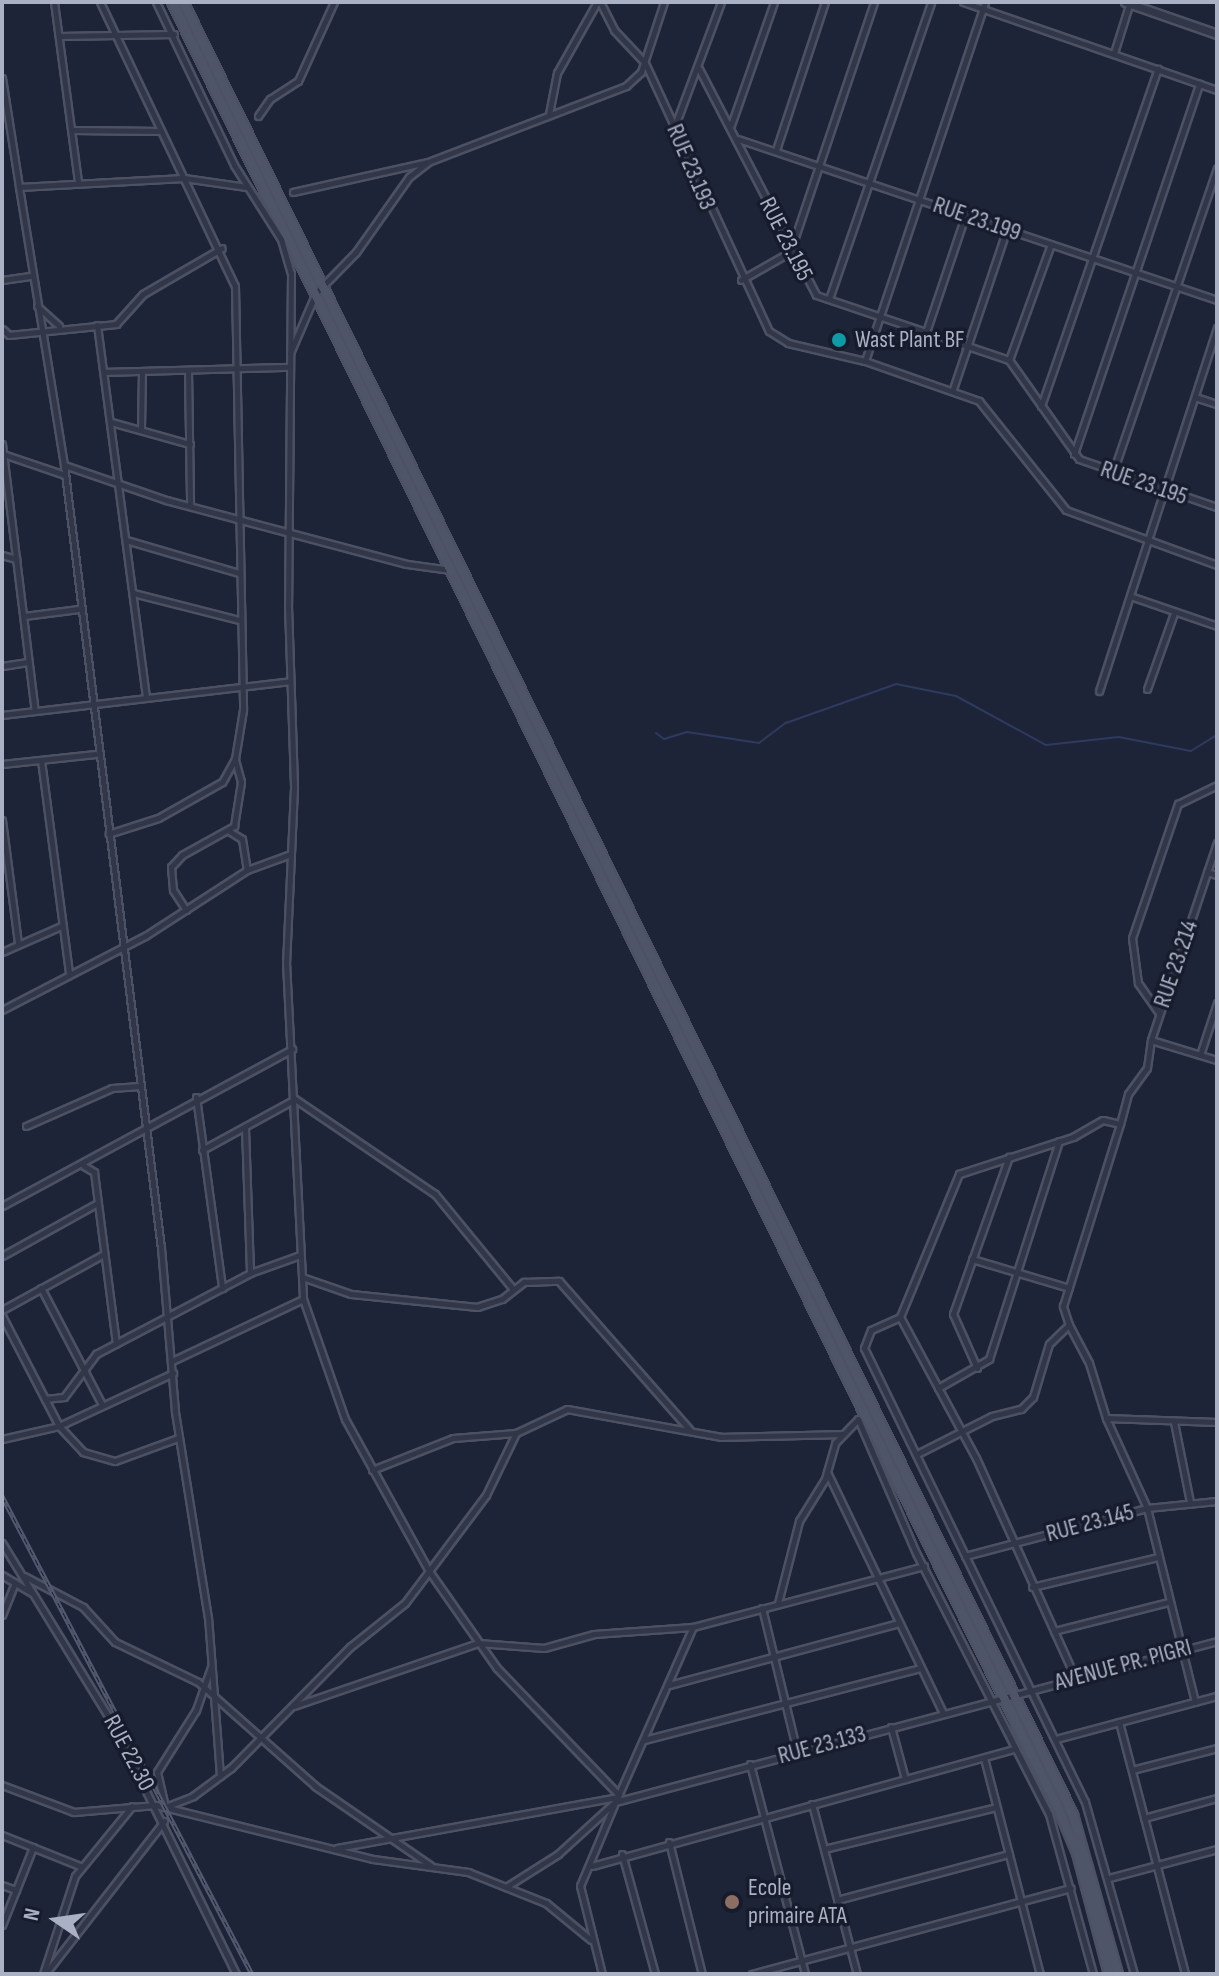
<!DOCTYPE html>
<style>
body{margin:0}
#map{position:relative;width:1219px;height:1976px;overflow:hidden;background:#1e2438;font-family:"Sofia Sans Condensed",sans-serif}
div>[style]{position:absolute}
[style*='--x']{left:calc(var(--x)*1px);top:calc(var(--y)*1px);width:calc(var(--w)*1px);rotate:calc(var(--a)*1deg)}
.stream>*{height:2px;margin:-1px;padding:0 1px;transform-origin:1px;border-radius:1px;background:#2e3a5e}
.roads{filter:drop-shadow(2px 0 #4c5163) drop-shadow(-2px 0 #4c5163) drop-shadow(0 2px #4c5163) drop-shadow(0 -2px #4c5163)}
.minor>*{height:5px;margin:-2.5px;padding:0 2.5px;transform-origin:2.5px;border-radius:2.5px;background:#313748}
.tertiary>*{height:7px;margin:-3.5px;padding:0 3.5px;transform-origin:3.5px;border-radius:3.5px;background:#313748}
.primary>*{height:8px;margin:-4px;padding:0 4px;transform-origin:4px;border-radius:4px;background:#4f5568}
.rail>*{height:5px;margin-top:-2.5px;transform-origin:0;background:repeating-linear-gradient(90deg,#171c2c 0 6px,#535a70 0 12px);box-sizing:border-box;border-block:2px solid #535a70}
.dots>*{width:22px;height:22px;translate:-50% -50%;box-sizing:border-box;border:4px solid #171c2c;border-radius:50%}
span{translate:-50% -50%;white-space:nowrap;text-align:center;line-height:1.15;-webkit-text-stroke:7px #171c2c;paint-order:stroke}
.street-label{font-size:24px;color:#abb1c5}
.poi-label{font-size:24px;color:#abb1c5}
.left{translate:0 -50%;text-align:left}
.frame{position:absolute;inset:0;border:4px solid #abb1c5;pointer-events:none}
.north{position:absolute;left:16px;top:1880px;width:80px;height:80px;-webkit-text-stroke:6px #171c2c;paint-order:stroke;rotate:283deg;font-size:22px;font-weight:700;line-height:32px;text-align:center;color:#abb1c5}
.north::after{content:'';display:block;margin:auto;width:28px;height:36px;background:#abb1c5;clip-path:polygon(50% 0,100% 100%,50% 72%,0 100%)}
</style>
<div id="map">
<div class="stream">
<i style="--x:656;--y:733;--w:10;--a:37"></i>
<i style="--x:664;--y:739;--w:24;--a:-17"></i>
<i style="--x:687;--y:732;--w:73;--a:8.7"></i>
<i style="--x:759;--y:743;--w:34;--a:-37"></i>
<i style="--x:786;--y:723;--w:117;--a:-19.5"></i>
<i style="--x:896;--y:684;--w:61;--a:11.3"></i>
<i style="--x:956;--y:696;--w:102;--a:28.6"></i>
<i style="--x:1046;--y:745;--w:73;--a:-6.3"></i>
<i style="--x:1119;--y:737;--w:73;--a:11"></i>
<i style="--x:1191;--y:751;--w:31;--a:-32"></i>
</div>
<div class="roads">
<div class="minor">
<i style="--x:54;--y:2;--w:181;--a:82.4"></i>
<i style="--x:100;--y:2;--w:314;--a:64.6"></i>
<i style="--x:235;--y:286;--w:424;--a:88.9"></i>
<i style="--x:243;--y:710;--w:50;--a:99.3"></i>
<i style="--x:235;--y:759;--w:26;--a:119"></i>
<i style="--x:222;--y:782;--w:73;--a:150.6"></i>
<i style="--x:158;--y:818;--w:52;--a:162.3"></i>
<i style="--x:156;--y:2;--w:181;--a:64.4"></i>
<i style="--x:234;--y:165;--w:88;--a:57.6"></i>
<i style="--x:281;--y:239;--w:35;--a:74"></i>
<i style="--x:291;--y:273;--w:332;--a:90.5"></i>
<i style="--x:288;--y:605;--w:183;--a:88.1"></i>
<i style="--x:294;--y:788;--w:174;--a:92.6"></i>
<i style="--x:286;--y:962;--w:337;--a:87.1"></i>
<i style="--x:303;--y:1299;--w:127;--a:70.7"></i>
<i style="--x:345;--y:1419;--w:174;--a:61.1"></i>
<i style="--x:429;--y:1571;--w:118;--a:55"></i>
<i style="--x:497;--y:1668;--w:176;--a:46.2"></i>
<i style="--x:600;--y:2;--w:31;--a:63"></i>
<i style="--x:614;--y:30;--w:45;--a:46.8"></i>
<i style="--x:645;--y:63;--w:295;--a:65.2"></i>
<i style="--x:769;--y:331;--w:22;--a:32"></i>
<i style="--x:788;--y:343;--w:79;--a:13.2"></i>
<i style="--x:865;--y:361;--w:121;--a:19.3"></i>
<i style="--x:979;--y:401;--w:139;--a:51.4"></i>
<i style="--x:1066;--y:510;--w:161;--a:20"></i>
<i style="--x:963;--y:2;--w:269;--a:19.1"></i>
<i style="--x:59;--y:36;--w:115;--a:-1"></i>
<i style="--x:1114;--y:53;--w:53;--a:-72.6"></i>
<i style="--x:699;--y:69;--w:254;--a:62.6"></i>
<i style="--x:816;--y:295;--w:204;--a:18.6"></i>
<i style="--x:1009;--y:360;--w:121;--a:54.7"></i>
<i style="--x:1079;--y:459;--w:146;--a:19.2"></i>
<i style="--x:2;--y:78;--w:110;--a:81.1"></i>
<i style="--x:549;--y:114;--w:42;--a:-79"></i>
<i style="--x:557;--y:73;--w:81;--a:-60.6"></i>
<i style="--x:258;--y:116;--w:21;--a:-55"></i>
<i style="--x:270;--y:99;--w:33;--a:-33"></i>
<i style="--x:298;--y:81;--w:87;--a:-65.5"></i>
<i style="--x:731;--y:125;--w:130;--a:-70.7"></i>
<i style="--x:674;--y:128;--w:134;--a:-69.5"></i>
<i style="--x:73;--y:130;--w:88;--a:0.7"></i>
<i style="--x:738;--y:139;--w:505;--a:18.58"></i>
<i style="--x:776;--y:150;--w:156;--a:-71.7"></i>
<i style="--x:293;--y:192;--w:137;--a:-12.6"></i>
<i style="--x:2;--y:280;--w:30;--a:-8"></i>
<i style="--x:741;--y:280;--w:56;--a:-29.7"></i>
<i style="--x:790;--y:252;--w:264;--a:-71.4"></i>
<i style="--x:829;--y:299;--w:314;--a:-71"></i>
<i style="--x:37;--y:306;--w:30;--a:42"></i>
<i style="--x:97;--y:325;--w:374;--a:82.5"></i>
<i style="--x:2;--y:329;--w:9;--a:41"></i>
<i style="--x:9;--y:335;--w:108;--a:-5.9"></i>
<i style="--x:116;--y:324;--w:40;--a:-48"></i>
<i style="--x:143;--y:294;--w:91;--a:-30.2"></i>
<i style="--x:926;--y:332;--w:122;--a:-71.4"></i>
<i style="--x:290;--y:353;--w:65;--a:-66.6"></i>
<i style="--x:316;--y:293;--w:57;--a:-45.7"></i>
<i style="--x:356;--y:252;--w:92;--a:-54.8"></i>
<i style="--x:409;--y:177;--w:24;--a:-38"></i>
<i style="--x:428;--y:162;--w:212;--a:-21"></i>
<i style="--x:626;--y:86;--w:21;--a:-43"></i>
<i style="--x:641;--y:72;--w:74;--a:-71.8"></i>
<i style="--x:1009;--y:360;--w:123;--a:-70.1"></i>
<i style="--x:865;--y:361;--w:379;--a:-71.5"></i>
<i style="--x:188;--y:371;--w:134;--a:89.1"></i>
<i style="--x:105;--y:372;--w:184;--a:-1.6"></i>
<i style="--x:953;--y:389;--w:169;--a:-71.4"></i>
<i style="--x:1195;--y:397;--w:23;--a:18"></i>
<i style="--x:1041;--y:406;--w:357;--a:-70.9"></i>
<i style="--x:111;--y:422;--w:82;--a:15.6"></i>
<i style="--x:141;--y:428;--w:57;--a:-89"></i>
<i style="--x:2;--y:444;--w:269;--a:83"></i>
<i style="--x:3;--y:454;--w:65;--a:18.7"></i>
<i style="--x:1074;--y:454;--w:391;--a:-71.3"></i>
<i style="--x:64;--y:465;--w:108;--a:18.9"></i>
<i style="--x:166;--y:500;--w:249;--a:14.9"></i>
<i style="--x:407;--y:564;--w:44;--a:7.8"></i>
<i style="--x:1113;--y:472;--w:321;--a:-71.1"></i>
<i style="--x:126;--y:540;--w:118;--a:16.3"></i>
<i style="--x:2;--y:555;--w:15;--a:16"></i>
<i style="--x:133;--y:593;--w:109;--a:14.3"></i>
<i style="--x:1130;--y:596;--w:92;--a:19"></i>
<i style="--x:24;--y:616;--w:55;--a:-7.3"></i>
<i style="--x:2;--y:666;--w:26;--a:-9"></i>
<i style="--x:1147;--y:689;--w:81;--a:-70.4"></i>
<i style="--x:1099;--y:691;--w:382;--a:-72"></i>
<i style="--x:2;--y:715;--w:290;--a:-6.7"></i>
<i style="--x:41;--y:760;--w:214;--a:82.5"></i>
<i style="--x:2;--y:764;--w:94;--a:-6.1"></i>
<i style="--x:2;--y:820;--w:125;--a:82.6"></i>
<i style="--x:229;--y:831;--w:15;--a:32"></i>
<i style="--x:242;--y:839;--w:31;--a:81"></i>
<i style="--x:1207;--y:872;--w:10;--a:17"></i>
<i style="--x:186;--y:910;--w:24;--a:-123"></i>
<i style="--x:173;--y:890;--w:23;--a:-95"></i>
<i style="--x:171;--y:867;--w:16;--a:-47"></i>
<i style="--x:182;--y:855;--w:60;--a:-29.1"></i>
<i style="--x:234;--y:826;--w:45;--a:-81"></i>
<i style="--x:241;--y:782;--w:24;--a:-105"></i>
<i style="--x:2;--y:952;--w:64;--a:-23.8"></i>
<i style="--x:2;--y:1010;--w:161;--a:-27.4"></i>
<i style="--x:145;--y:936;--w:121;--a:-32.9"></i>
<i style="--x:247;--y:870;--w:44;--a:-20.1"></i>
<i style="--x:1159;--y:1013;--w:37;--a:-125"></i>
<i style="--x:1138;--y:983;--w:45;--a:-97.6"></i>
<i style="--x:1132;--y:938;--w:142;--a:-71.1"></i>
<i style="--x:1178;--y:804;--w:43;--a:-26"></i>
<i style="--x:1151;--y:1040;--w:69;--a:16.9"></i>
<i style="--x:1200;--y:1055;--w:55;--a:-71.9"></i>
<i style="--x:196;--y:1097;--w:193;--a:82.2"></i>
<i style="--x:26;--y:1126;--w:94;--a:-23.8"></i>
<i style="--x:112;--y:1088;--w:27;--a:-4"></i>
<i style="--x:245;--y:1128;--w:145;--a:88"></i>
<i style="--x:202;--y:1150;--w:106;--a:-28.7"></i>
<i style="--x:295;--y:1099;--w:169;--a:34.2"></i>
<i style="--x:435;--y:1194;--w:123;--a:50.6"></i>
<i style="--x:84;--y:1166;--w:12;--a:31"></i>
<i style="--x:94;--y:1172;--w:173;--a:82.7"></i>
<i style="--x:2;--y:1206;--w:330;--a:-28.4"></i>
<i style="--x:2;--y:1256;--w:107;--a:-29"></i>
<i style="--x:972;--y:1259;--w:101;--a:16.6"></i>
<i style="--x:302;--y:1277;--w:52;--a:19.1"></i>
<i style="--x:351;--y:1294;--w:127;--a:5.9"></i>
<i style="--x:477;--y:1307;--w:26;--a:-18"></i>
<i style="--x:502;--y:1299;--w:28;--a:-38"></i>
<i style="--x:524;--y:1282;--w:35;--a:-2"></i>
<i style="--x:559;--y:1281;--w:198;--a:48.7"></i>
<i style="--x:41;--y:1288;--w:130;--a:62.4"></i>
<i style="--x:2;--y:1310;--w:116;--a:-28.8"></i>
<i style="--x:2;--y:1316;--w:124;--a:62.6"></i>
<i style="--x:59;--y:1426;--w:35;--a:47"></i>
<i style="--x:83;--y:1452;--w:33;--a:16"></i>
<i style="--x:115;--y:1461;--w:67;--a:-20.1"></i>
<i style="--x:900;--y:1317;--w:160;--a:61.7"></i>
<i style="--x:976;--y:1458;--w:240;--a:65.7"></i>
<i style="--x:1069;--y:1325;--w:43;--a:62.2"></i>
<i style="--x:1089;--y:1363;--w:58;--a:72.8"></i>
<i style="--x:172;--y:1361;--w:145;--a:-25.3"></i>
<i style="--x:977;--y:1368;--w:59;--a:-114"></i>
<i style="--x:953;--y:1314;--w:167;--a:-70.4"></i>
<i style="--x:938;--y:1388;--w:59;--a:-29.6"></i>
<i style="--x:989;--y:1359;--w:229;--a:-72.2"></i>
<i style="--x:45;--y:1399;--w:19;--a:-6"></i>
<i style="--x:64;--y:1397;--w:54;--a:-53.3"></i>
<i style="--x:96;--y:1354;--w:174;--a:-27.7"></i>
<i style="--x:250;--y:1273;--w:53;--a:-19.8"></i>
<i style="--x:1174;--y:1422;--w:82;--a:78.7"></i>
<i style="--x:2;--y:1439;--w:58;--a:-12.8"></i>
<i style="--x:59;--y:1426;--w:126;--a:-24.9"></i>
<i style="--x:917;--y:1454;--w:84;--a:-26.9"></i>
<i style="--x:992;--y:1416;--w:30;--a:-14"></i>
<i style="--x:1021;--y:1409;--w:17;--a:-45"></i>
<i style="--x:1033;--y:1397;--w:55;--a:-73.2"></i>
<i style="--x:1049;--y:1344;--w:28;--a:-44"></i>
<i style="--x:1069;--y:1325;--w:20;--a:-108"></i>
<i style="--x:1063;--y:1306;--w:191;--a:-72.6"></i>
<i style="--x:372;--y:1470;--w:87;--a:-21.6"></i>
<i style="--x:453;--y:1438;--w:63;--a:-4.5"></i>
<i style="--x:516;--y:1433;--w:56;--a:-25.2"></i>
<i style="--x:567;--y:1409;--w:157;--a:10.3"></i>
<i style="--x:721;--y:1437;--w:121;--a:-1.4"></i>
<i style="--x:827;--y:1472;--w:267;--a:64.3"></i>
<i style="--x:2;--y:1543;--w:212;--a:58.5"></i>
<i style="--x:113;--y:1724;--w:279;--a:63.8"></i>
<i style="--x:965;--y:1556;--w:188;--a:-14.8"></i>
<i style="--x:1147;--y:1508;--w:70;--a:-5.7"></i>
<i style="--x:2;--y:1575;--w:35;--a:31"></i>
<i style="--x:24;--y:1576;--w:67;--a:27.7"></i>
<i style="--x:83;--y:1607;--w:47;--a:47.6"></i>
<i style="--x:115;--y:1642;--w:92;--a:25.7"></i>
<i style="--x:198;--y:1682;--w:157;--a:41.6"></i>
<i style="--x:315;--y:1786;--w:140;--a:34.5"></i>
<i style="--x:1032;--y:1587;--w:130;--a:-13.4"></i>
<i style="--x:778;--y:1603;--w:85;--a:-75.6"></i>
<i style="--x:799;--y:1521;--w:49;--a:-58.2"></i>
<i style="--x:825;--y:1479;--w:37;--a:-74"></i>
<i style="--x:835;--y:1443;--w:33;--a:-46"></i>
<i style="--x:858;--y:1419;--w:146;--a:66.6"></i>
<i style="--x:916;--y:1553;--w:293;--a:63"></i>
<i style="--x:1049;--y:1814;--w:166;--a:74.6"></i>
<i style="--x:762;--y:1608;--w:148;--a:76.3"></i>
<i style="--x:2;--y:1615;--w:35;--a:-68"></i>
<i style="--x:1054;--y:1631;--w:119;--a:-14.2"></i>
<i style="--x:211;--y:1667;--w:46;--a:109.2"></i>
<i style="--x:196;--y:1710;--w:73;--a:122.2"></i>
<i style="--x:157;--y:1772;--w:36;--a:77"></i>
<i style="--x:165;--y:1807;--w:30;--a:-21"></i>
<i style="--x:193;--y:1796;--w:47;--a:-36.4"></i>
<i style="--x:231;--y:1768;--w:170;--a:-45.5"></i>
<i style="--x:350;--y:1647;--w:70;--a:-38.7"></i>
<i style="--x:405;--y:1603;--w:135;--a:-53.1"></i>
<i style="--x:486;--y:1495;--w:69;--a:-64.2"></i>
<i style="--x:669;--y:1685;--w:238;--a:-15.1"></i>
<i style="--x:1195;--y:1702;--w:200;--a:-103.9"></i>
<i style="--x:1147;--y:1508;--w:99;--a:-114.5"></i>
<i style="--x:1106;--y:1418;--w:111;--a:2.1"></i>
<i style="--x:294;--y:1706;--w:194;--a:-18.9"></i>
<i style="--x:478;--y:1643;--w:66;--a:4.3"></i>
<i style="--x:544;--y:1648;--w:52;--a:-15.6"></i>
<i style="--x:594;--y:1634;--w:99;--a:-4"></i>
<i style="--x:693;--y:1627;--w:239;--a:-14.8"></i>
<i style="--x:1119;--y:1722;--w:260;--a:75.3"></i>
<i style="--x:891;--y:1727;--w:54;--a:74.9"></i>
<i style="--x:1056;--y:1739;--w:167;--a:-15"></i>
<i style="--x:644;--y:1740;--w:286;--a:-14.6"></i>
<i style="--x:984;--y:1758;--w:223;--a:75.5"></i>
<i style="--x:750;--y:1764;--w:217;--a:75.3"></i>
<i style="--x:1132;--y:1770;--w:88;--a:-14.5"></i>
<i style="--x:220;--y:1776;--w:158;--a:-94.3"></i>
<i style="--x:208;--y:1618;--w:210;--a:-99.1"></i>
<i style="--x:175;--y:1411;--w:164;--a:-94.9"></i>
<i style="--x:161;--y:1248;--w:789;--a:-97.06"></i>
<i style="--x:64;--y:465;--w:282;--a:-99.2"></i>
<i style="--x:19;--y:187;--w:165;--a:-3.1"></i>
<i style="--x:184;--y:178;--w:63;--a:8.3"></i>
<i style="--x:2;--y:1785;--w:77;--a:20.6"></i>
<i style="--x:74;--y:1812;--w:82;--a:-4.9"></i>
<i style="--x:156;--y:1805;--w:224;--a:14"></i>
<i style="--x:373;--y:1859;--w:96;--a:7.8"></i>
<i style="--x:468;--y:1872;--w:84;--a:21.7"></i>
<i style="--x:546;--y:1903;--w:58;--a:39.4"></i>
<i style="--x:618;--y:1796;--w:185;--a:-66.1"></i>
<i style="--x:812;--y:1804;--w:176;--a:75.2"></i>
<i style="--x:1144;--y:1818;--w:76;--a:-15.3"></i>
<i style="--x:2;--y:1835;--w:84;--a:21.7"></i>
<i style="--x:669;--y:1842;--w:136;--a:76"></i>
<i style="--x:337;--y:1848;--w:286;--a:-10.3"></i>
<i style="--x:824;--y:1849;--w:177;--a:-13.7"></i>
<i style="--x:622;--y:1854;--w:124;--a:74.6"></i>
<i style="--x:592;--y:1866;--w:439;--a:-15.5"></i>
<i style="--x:1109;--y:1878;--w:112;--a:-15"></i>
<i style="--x:2;--y:1885;--w:15;--a:20"></i>
<i style="--x:506;--y:1887;--w:62;--a:-32.4"></i>
<i style="--x:558;--y:1854;--w:77;--a:-42.4"></i>
<i style="--x:615;--y:1802;--w:623;--a:-14.97"></i>
<i style="--x:837;--y:1900;--w:178;--a:-15"></i>
<i style="--x:2;--y:1925;--w:84;--a:-68.3"></i>
<i style="--x:43;--y:1974;--w:103;--a:-71.9"></i>
<i style="--x:75;--y:1876;--w:90;--a:-50.8"></i>
<i style="--x:45;--y:1974;--w:194;--a:-52.1"></i>
<i style="--x:602;--y:1974;--w:91;--a:-104"></i>
<i style="--x:580;--y:1886;--w:88;--a:-67.2"></i>
<i style="--x:752;--y:1974;--w:330;--a:-15.1"></i>
<i style="--x:1134;--y:1974;--w:179;--a:-105.9"></i>
<i style="--x:1085;--y:1802;--w:505;--a:-115.96"></i>
<i style="--x:864;--y:1348;--w:19;--a:-69"></i>
<i style="--x:871;--y:1330;--w:32;--a:-24"></i>
<i style="--x:900;--y:1317;--w:155;--a:-67.6"></i>
<i style="--x:959;--y:1174;--w:120;--a:-18"></i>
<i style="--x:1073;--y:1137;--w:34;--a:-30"></i>
<i style="--x:1103;--y:1120;--w:17;--a:13"></i>
<i style="--x:1120;--y:1124;--w:31;--a:-75"></i>
<i style="--x:1128;--y:1094;--w:32;--a:-54"></i>
<i style="--x:1147;--y:1068;--w:28;--a:-82"></i>
<i style="--x:1151;--y:1040;--w:208;--a:-71.5"></i>
</div>
<div class="tertiary">
<i style="--x:1125;--y:2;--w:97;--a:19.2"></i>
</div>
<div class="primary">
<i style="--x:172;--y:2;--w:2012;--a:63.87"></i>
<i style="--x:1058;--y:1808;--w:49;--a:67.1"></i>
<i style="--x:1077;--y:1853;--w:125;--a:75.2"></i>
<i style="--x:183;--y:2;--w:2020;--a:63.85"></i>
<i style="--x:1073;--y:1815;--w:165;--a:74.2"></i>
</div>
</div>
<div class="rail">
<i style="--x:2;--y:1496;--w:539;--a:62.39"></i>
</div>
<div class="dots">
<i style="left:839px;top:340px;background:#0f9aa8"></i>
<i style="left:732px;top:1902px;background:#8d6e63"></i>
</div>
<div class="street-label">
<span style="left:691px;top:167px;rotate:67deg">RUE 23.193</span>
<span style="left:977px;top:219px;rotate:19deg">RUE 23.199</span>
<span style="left:786px;top:239px;rotate:63deg">RUE 23.195</span>
<span style="left:1144px;top:483px;rotate:19deg">RUE 23.195</span>
<span style="left:1176px;top:964px;rotate:-71deg">RUE 23.214</span>
<span style="left:1090px;top:1523px;rotate:-15deg">RUE 23.145</span>
<span style="left:1123px;top:1665px;rotate:-15deg">AVENUE PR. PIGRI</span>
<span style="left:822px;top:1745px;rotate:-15deg">RUE 23.133</span>
<span style="left:129px;top:1753px;rotate:62deg">RUE 22.30</span>
</div>
<div class="poi-label">
<span class="left" style="left:855px;top:340px">Wast Plant BF</span>
<span class="left" style="left:748px;top:1902px">Ecole<br>primaire ATA</span>
</div>
<div class="frame"></div>
<div class="north">N</div>
</div>
